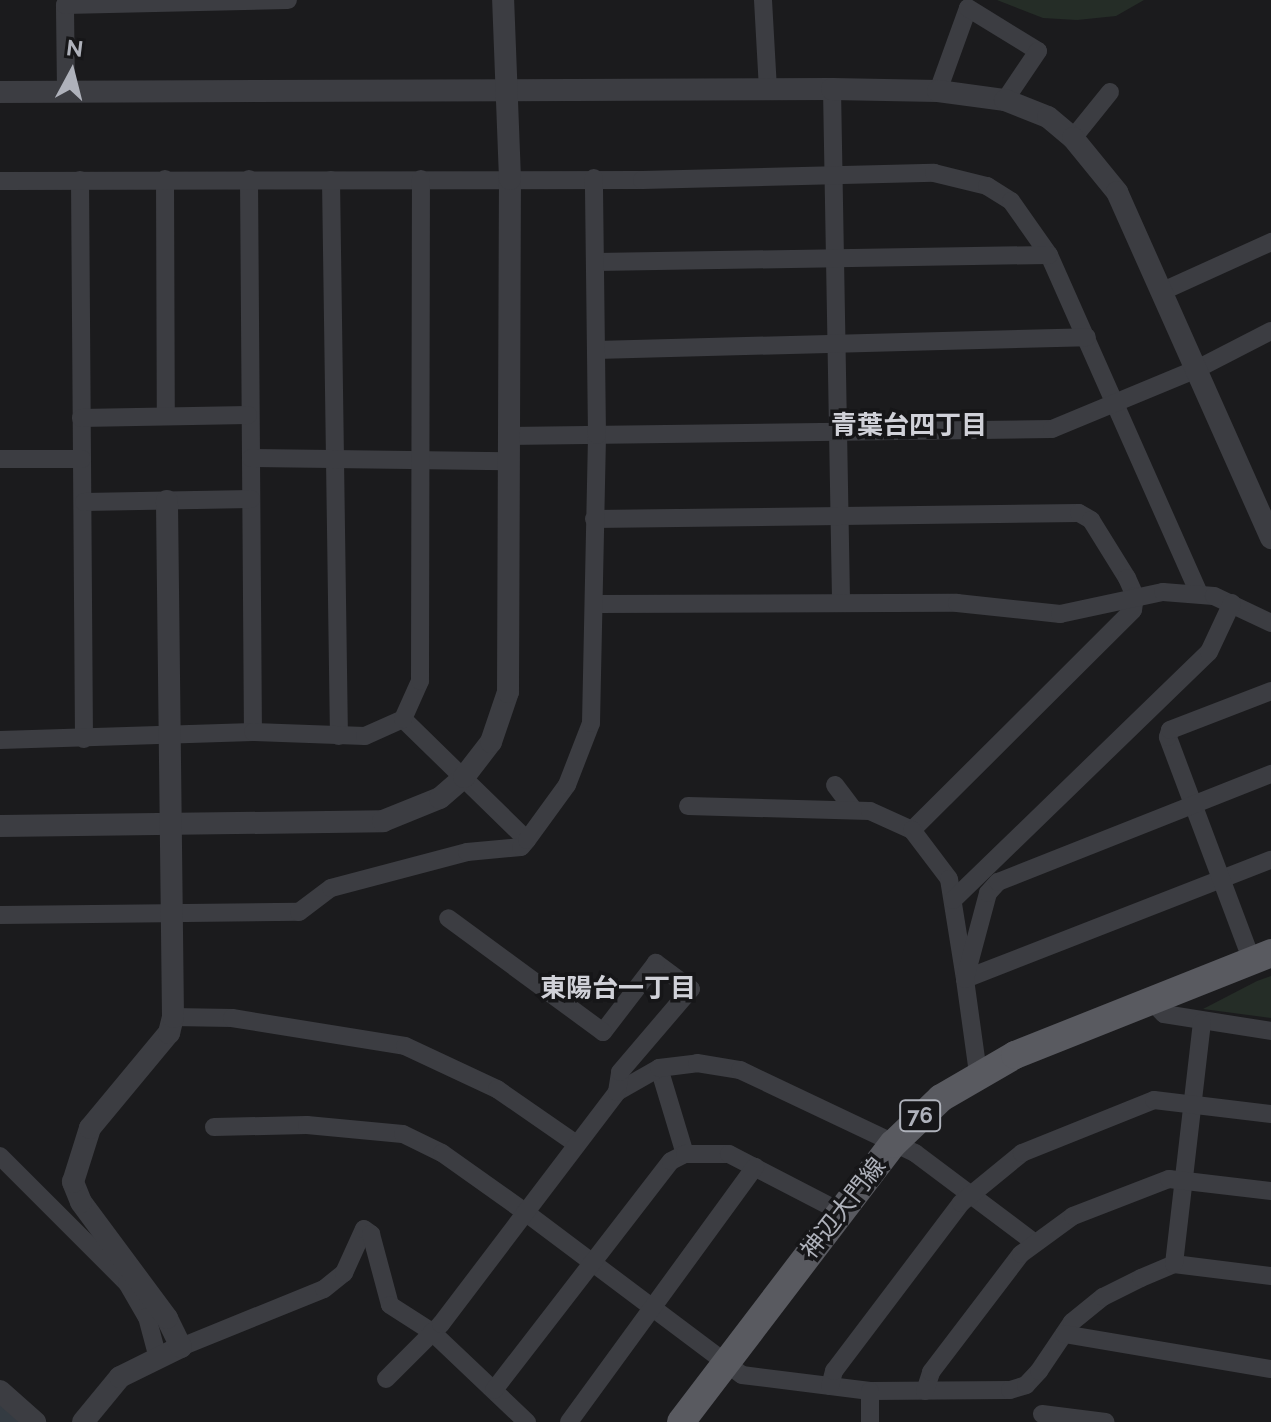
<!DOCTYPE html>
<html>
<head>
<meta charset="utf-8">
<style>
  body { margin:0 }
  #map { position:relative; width:1271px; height:1422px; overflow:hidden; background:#1b1b1d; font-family:Raleway,"Noto Sans JP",sans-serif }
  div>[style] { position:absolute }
  .green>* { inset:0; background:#252d27 }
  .river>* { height:26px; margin:-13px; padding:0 13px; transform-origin:13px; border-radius:13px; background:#343b42 }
  .minor>* { height:18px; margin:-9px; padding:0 9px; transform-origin:9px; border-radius:9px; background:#3c3d42 }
  .tertiary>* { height:22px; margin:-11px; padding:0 11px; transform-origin:11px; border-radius:11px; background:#3c3d42 }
  .primary>* { height:28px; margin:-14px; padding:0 14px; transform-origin:14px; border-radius:14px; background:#595a60 }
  span { translate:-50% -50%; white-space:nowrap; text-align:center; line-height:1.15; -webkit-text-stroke:7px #161618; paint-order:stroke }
  .shield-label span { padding:2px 6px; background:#161618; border:2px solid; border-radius:6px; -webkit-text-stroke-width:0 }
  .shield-label { font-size:22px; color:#afb2bb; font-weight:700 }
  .street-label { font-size:24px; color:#afb2bb }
  .neighbourhood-label { font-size:26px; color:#d0d1d8; font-weight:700 }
  .north { position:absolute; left:32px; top:32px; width:80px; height:80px; -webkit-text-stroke:6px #161618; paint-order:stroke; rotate:7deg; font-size:22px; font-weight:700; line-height:32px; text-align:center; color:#afb2bb }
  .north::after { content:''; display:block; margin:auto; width:28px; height:36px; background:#afb2bb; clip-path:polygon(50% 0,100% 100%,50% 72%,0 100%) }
</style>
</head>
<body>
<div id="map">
  <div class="green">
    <div style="clip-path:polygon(997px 0,1144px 0,1116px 16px,1077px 20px,1043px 18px)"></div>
    <div style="clip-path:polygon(1271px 976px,1271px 1018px,1203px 1009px,1257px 981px)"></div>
  </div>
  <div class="river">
    <div style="left:0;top:1415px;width:11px;rotate:41deg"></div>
  </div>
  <div class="minor">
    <div style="left:763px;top:0;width:90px;rotate:86.8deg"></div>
    <div style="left:832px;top:89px;width:512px;rotate:88.99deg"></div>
    <div style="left:66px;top:90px;width:85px;rotate:-90.7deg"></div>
    <div style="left:65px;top:5px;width:223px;rotate:-1.3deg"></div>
    <div style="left:938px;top:91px;width:88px;rotate:-70.1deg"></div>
    <div style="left:968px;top:8px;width:82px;rotate:31.6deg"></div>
    <div style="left:1038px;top:51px;width:59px;rotate:124deg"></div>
    <div style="left:1073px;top:138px;width:59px;rotate:-51.2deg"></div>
    <div style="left:165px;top:179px;width:236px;rotate:89.8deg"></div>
    <div style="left:249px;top:179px;width:553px;rotate:89.59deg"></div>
    <div style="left:80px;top:180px;width:559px;rotate:89.59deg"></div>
    <div style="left:331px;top:180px;width:556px;rotate:89.18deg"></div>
    <div style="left:0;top:181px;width:642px;rotate:-0.09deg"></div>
    <div style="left:642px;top:180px;width:292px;rotate:-1.4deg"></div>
    <div style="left:934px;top:173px;width:55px;rotate:13.8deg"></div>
    <div style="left:987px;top:186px;width:28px;rotate:32deg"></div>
    <div style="left:1011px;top:201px;width:66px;rotate:54.9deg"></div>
    <div style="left:1049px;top:255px;width:371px;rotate:66.1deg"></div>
    <div style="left:596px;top:262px;width:453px;rotate:-0.9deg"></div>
    <div style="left:1163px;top:291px;width:119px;rotate:-24.4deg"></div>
    <div style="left:596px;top:350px;width:491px;rotate:-1.5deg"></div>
    <div style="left:81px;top:418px;width:167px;rotate:-1deg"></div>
    <div style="left:507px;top:436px;width:545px;rotate:-0.74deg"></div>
    <div style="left:1052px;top:429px;width:157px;rotate:-22.5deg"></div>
    <div style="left:1197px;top:369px;width:83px;rotate:-27.2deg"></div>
    <div style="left:251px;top:458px;width:256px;rotate:0.7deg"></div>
    <div style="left:0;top:459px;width:82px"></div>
    <div style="left:84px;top:502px;width:167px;rotate:-1deg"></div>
    <div style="left:594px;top:519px;width:485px;rotate:-0.7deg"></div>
    <div style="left:1079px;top:513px;width:14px;rotate:30deg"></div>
    <div style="left:1091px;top:520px;width:68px;rotate:58.2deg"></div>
    <div style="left:1127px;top:578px;width:20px;rotate:66deg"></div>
    <div style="left:1135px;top:596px;width:14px;rotate:98deg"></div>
    <div style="left:1133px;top:610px;width:312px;rotate:135.1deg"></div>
    <div style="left:596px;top:604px;width:361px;rotate:-0.2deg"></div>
    <div style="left:957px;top:603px;width:104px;rotate:6.1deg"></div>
    <div style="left:1060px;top:614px;width:105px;rotate:-12.1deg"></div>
    <div style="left:1163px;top:592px;width:51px;rotate:4.5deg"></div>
    <div style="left:1214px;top:596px;width:63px;rotate:25.3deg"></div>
    <div style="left:403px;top:719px;width:173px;rotate:44.3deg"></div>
    <div style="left:0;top:740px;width:253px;rotate:-1.8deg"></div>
    <div style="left:253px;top:732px;width:112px;rotate:2deg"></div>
    <div style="left:365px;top:736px;width:42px;rotate:-24.1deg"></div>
    <div style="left:403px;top:719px;width:42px;rotate:-65.9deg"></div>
    <div style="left:420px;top:681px;width:502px;rotate:-89.89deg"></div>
    <div style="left:835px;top:785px;width:31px;rotate:53deg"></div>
    <div style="left:688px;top:806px;width:182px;rotate:1.6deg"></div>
    <div style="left:870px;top:811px;width:46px;rotate:24.3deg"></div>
    <div style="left:912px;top:830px;width:61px;rotate:52.9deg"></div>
    <div style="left:949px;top:879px;width:101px;rotate:80.9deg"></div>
    <div style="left:965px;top:979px;width:328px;rotate:-21.3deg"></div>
    <div style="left:953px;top:900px;width:356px;rotate:-44.1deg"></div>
    <div style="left:1209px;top:652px;width:54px;rotate:-64.9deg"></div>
    <div style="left:0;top:915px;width:299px;rotate:-0.6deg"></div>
    <div style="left:299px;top:912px;width:40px;rotate:-37deg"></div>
    <div style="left:331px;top:888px;width:141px;rotate:-14.8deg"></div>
    <div style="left:467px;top:852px;width:54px;rotate:-5.3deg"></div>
    <div style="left:521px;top:847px;width:9px;rotate:-49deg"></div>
    <div style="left:527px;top:840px;width:68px;rotate:-54deg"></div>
    <div style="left:567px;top:785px;width:66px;rotate:-68.8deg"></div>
    <div style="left:591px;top:723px;width:288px;rotate:-88.8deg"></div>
    <div style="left:597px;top:435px;width:257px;rotate:-90.7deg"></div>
    <div style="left:1252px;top:961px;width:239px;rotate:-110.6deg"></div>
    <div style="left:1168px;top:737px;width:7px;rotate:-74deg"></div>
    <div style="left:1170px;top:730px;width:108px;rotate:-21.1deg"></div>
    <div style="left:1152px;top:1002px;width:17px;rotate:45deg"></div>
    <div style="left:1164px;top:1014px;width:108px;rotate:9deg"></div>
    <div style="left:173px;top:1017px;width:59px;rotate:1deg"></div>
    <div style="left:232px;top:1018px;width:175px;rotate:9.2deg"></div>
    <div style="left:405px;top:1046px;width:102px;rotate:25.1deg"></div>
    <div style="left:497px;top:1089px;width:95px;rotate:34.7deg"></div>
    <div style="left:659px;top:1068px;width:90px;rotate:73.2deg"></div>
    <div style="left:978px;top:1073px;width:95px;rotate:-97.9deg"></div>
    <div style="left:965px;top:979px;width:89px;rotate:-75deg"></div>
    <div style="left:988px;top:893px;width:15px;rotate:-48deg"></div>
    <div style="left:998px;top:882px;width:294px;rotate:-21.6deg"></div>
    <div style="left:617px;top:1092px;width:48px;rotate:-29.7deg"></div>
    <div style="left:659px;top:1068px;width:38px;rotate:-7deg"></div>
    <div style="left:697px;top:1063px;width:44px;rotate:9.2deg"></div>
    <div style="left:740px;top:1070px;width:194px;rotate:25.4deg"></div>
    <div style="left:915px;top:1153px;width:146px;rotate:36.9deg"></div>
    <div style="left:214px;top:1127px;width:93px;rotate:-1.2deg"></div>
    <div style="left:307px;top:1125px;width:96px;rotate:5.4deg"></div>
    <div style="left:403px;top:1134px;width:43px;rotate:26deg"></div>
    <div style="left:442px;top:1153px;width:102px;rotate:35.4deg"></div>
    <div style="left:525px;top:1212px;width:271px;rotate:36.9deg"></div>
    <div style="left:742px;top:1375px;width:129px;rotate:7.1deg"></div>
    <div style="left:870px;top:1391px;width:140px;rotate:-0.4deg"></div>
    <div style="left:1010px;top:1390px;width:17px;rotate:-17deg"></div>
    <div style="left:1026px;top:1385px;width:19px;rotate:-47deg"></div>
    <div style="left:1039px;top:1371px;width:59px;rotate:-56deg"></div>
    <div style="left:1072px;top:1322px;width:40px;rotate:-39deg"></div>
    <div style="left:1103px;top:1297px;width:42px;rotate:-26.6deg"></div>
    <div style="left:1141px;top:1278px;width:36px;rotate:-23deg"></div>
    <div style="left:1174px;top:1264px;width:98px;rotate:7.1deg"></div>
    <div style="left:0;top:1156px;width:180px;rotate:45deg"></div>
    <div style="left:127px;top:1283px;width:39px;rotate:60deg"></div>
    <div style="left:147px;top:1317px;width:42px;rotate:75deg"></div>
    <div style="left:1174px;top:1264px;width:243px;rotate:-83.4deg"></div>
    <div style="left:1064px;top:1334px;width:210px;rotate:9.6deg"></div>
    <div style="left:181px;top:1347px;width:154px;rotate:-22.1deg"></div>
    <div style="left:324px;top:1289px;width:26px;rotate:-39deg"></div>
    <div style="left:344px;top:1273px;width:48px;rotate:-65.6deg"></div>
    <div style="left:364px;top:1229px;width:9px;rotate:36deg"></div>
    <div style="left:371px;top:1234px;width:73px;rotate:75deg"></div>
    <div style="left:390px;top:1305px;width:50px;rotate:32.7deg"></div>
    <div style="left:432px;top:1332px;width:131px;rotate:43.5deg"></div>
    <div style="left:386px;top:1379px;width:78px;rotate:-45deg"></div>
    <div style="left:441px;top:1324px;width:291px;rotate:-52.8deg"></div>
    <div style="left:617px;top:1092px;width:20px;rotate:-81deg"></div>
    <div style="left:620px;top:1072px;width:109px;rotate:-49.5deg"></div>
    <div style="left:691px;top:989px;width:44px;rotate:-143.4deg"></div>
    <div style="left:656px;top:963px;width:87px;rotate:127.5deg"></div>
    <div style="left:603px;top:1032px;width:192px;rotate:-143.7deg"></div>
    <div style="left:830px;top:1386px;width:16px;rotate:-75deg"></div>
    <div style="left:834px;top:1371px;width:211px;rotate:-52.9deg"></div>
    <div style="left:961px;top:1203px;width:79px;rotate:-39.3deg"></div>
    <div style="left:1022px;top:1153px;width:142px;rotate:-21.9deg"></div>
    <div style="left:1154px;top:1100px;width:118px;rotate:6.8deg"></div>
    <div style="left:494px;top:1390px;width:289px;rotate:-52.3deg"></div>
    <div style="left:671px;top:1161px;width:16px;rotate:-27deg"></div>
    <div style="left:685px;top:1154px;width:44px"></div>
    <div style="left:729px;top:1154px;width:124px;rotate:27.4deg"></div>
    <div style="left:870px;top:1391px;width:31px;rotate:90deg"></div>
    <div style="left:925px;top:1391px;width:20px;rotate:-72deg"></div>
    <div style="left:931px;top:1372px;width:148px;rotate:-52.7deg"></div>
    <div style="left:1021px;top:1254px;width:64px;rotate:-36.2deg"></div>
    <div style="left:1073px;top:1216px;width:103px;rotate:-21.1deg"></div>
    <div style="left:1169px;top:1179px;width:103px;rotate:6.7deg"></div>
    <div style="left:1042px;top:1414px;width:64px;rotate:7.2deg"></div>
    <div style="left:569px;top:1422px;width:316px;rotate:-53.9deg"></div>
  </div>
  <div class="tertiary">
    <div style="left:0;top:92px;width:832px;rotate:-0.21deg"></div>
    <div style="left:832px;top:89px;width:106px;rotate:1.1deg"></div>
    <div style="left:938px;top:91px;width:68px;rotate:7.7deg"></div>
    <div style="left:1005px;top:100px;width:46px;rotate:21.6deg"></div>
    <div style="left:1048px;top:117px;width:33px;rotate:40deg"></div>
    <div style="left:1073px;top:138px;width:70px;rotate:50.8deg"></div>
    <div style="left:1117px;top:192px;width:379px;rotate:66deg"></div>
    <div style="left:0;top:826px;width:383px;rotate:-0.7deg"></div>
    <div style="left:383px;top:821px;width:61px;rotate:-22deg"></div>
    <div style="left:440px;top:798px;width:32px;rotate:-41deg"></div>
    <div style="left:464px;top:777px;width:44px;rotate:-52.4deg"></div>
    <div style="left:491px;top:742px;width:53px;rotate:-71.2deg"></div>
    <div style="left:508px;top:692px;width:513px;rotate:-89.78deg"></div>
    <div style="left:510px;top:179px;width:179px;rotate:-92.2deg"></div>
    <div style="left:0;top:1391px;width:47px;rotate:41.5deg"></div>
    <div style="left:83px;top:1422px;width:58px;rotate:-50.6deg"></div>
    <div style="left:120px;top:1377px;width:68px;rotate:-26.2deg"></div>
    <div style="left:181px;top:1347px;width:32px;rotate:-116deg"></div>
    <div style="left:167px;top:1318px;width:144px;rotate:-126.6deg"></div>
    <div style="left:81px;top:1202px;width:22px;rotate:-112deg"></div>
    <div style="left:73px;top:1182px;width:57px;rotate:-72.5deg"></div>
    <div style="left:90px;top:1128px;width:124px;rotate:-50.3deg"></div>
    <div style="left:169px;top:1033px;width:16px;rotate:-76deg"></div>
    <div style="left:173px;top:1017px;width:516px;rotate:-90.67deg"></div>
  </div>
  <div class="primary">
    <div style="left:681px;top:1422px;width:350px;rotate:-52.7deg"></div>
    <div style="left:893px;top:1144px;width:66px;rotate:-43.8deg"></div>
    <div style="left:941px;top:1098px;width:86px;rotate:-30.2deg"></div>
    <div style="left:1015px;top:1055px;width:276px;rotate:-21.7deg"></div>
  </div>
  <div class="shield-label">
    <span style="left:920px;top:1116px">76</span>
  </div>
  <div class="street-label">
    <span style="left:843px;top:1208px;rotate:-52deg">神辺大門線</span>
  </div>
  <div class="neighbourhood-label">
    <span style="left:909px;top:426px">青葉台四丁目</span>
    <span style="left:618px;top:989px">東陽台一丁目</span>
  </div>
  <div class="north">N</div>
</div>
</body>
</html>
